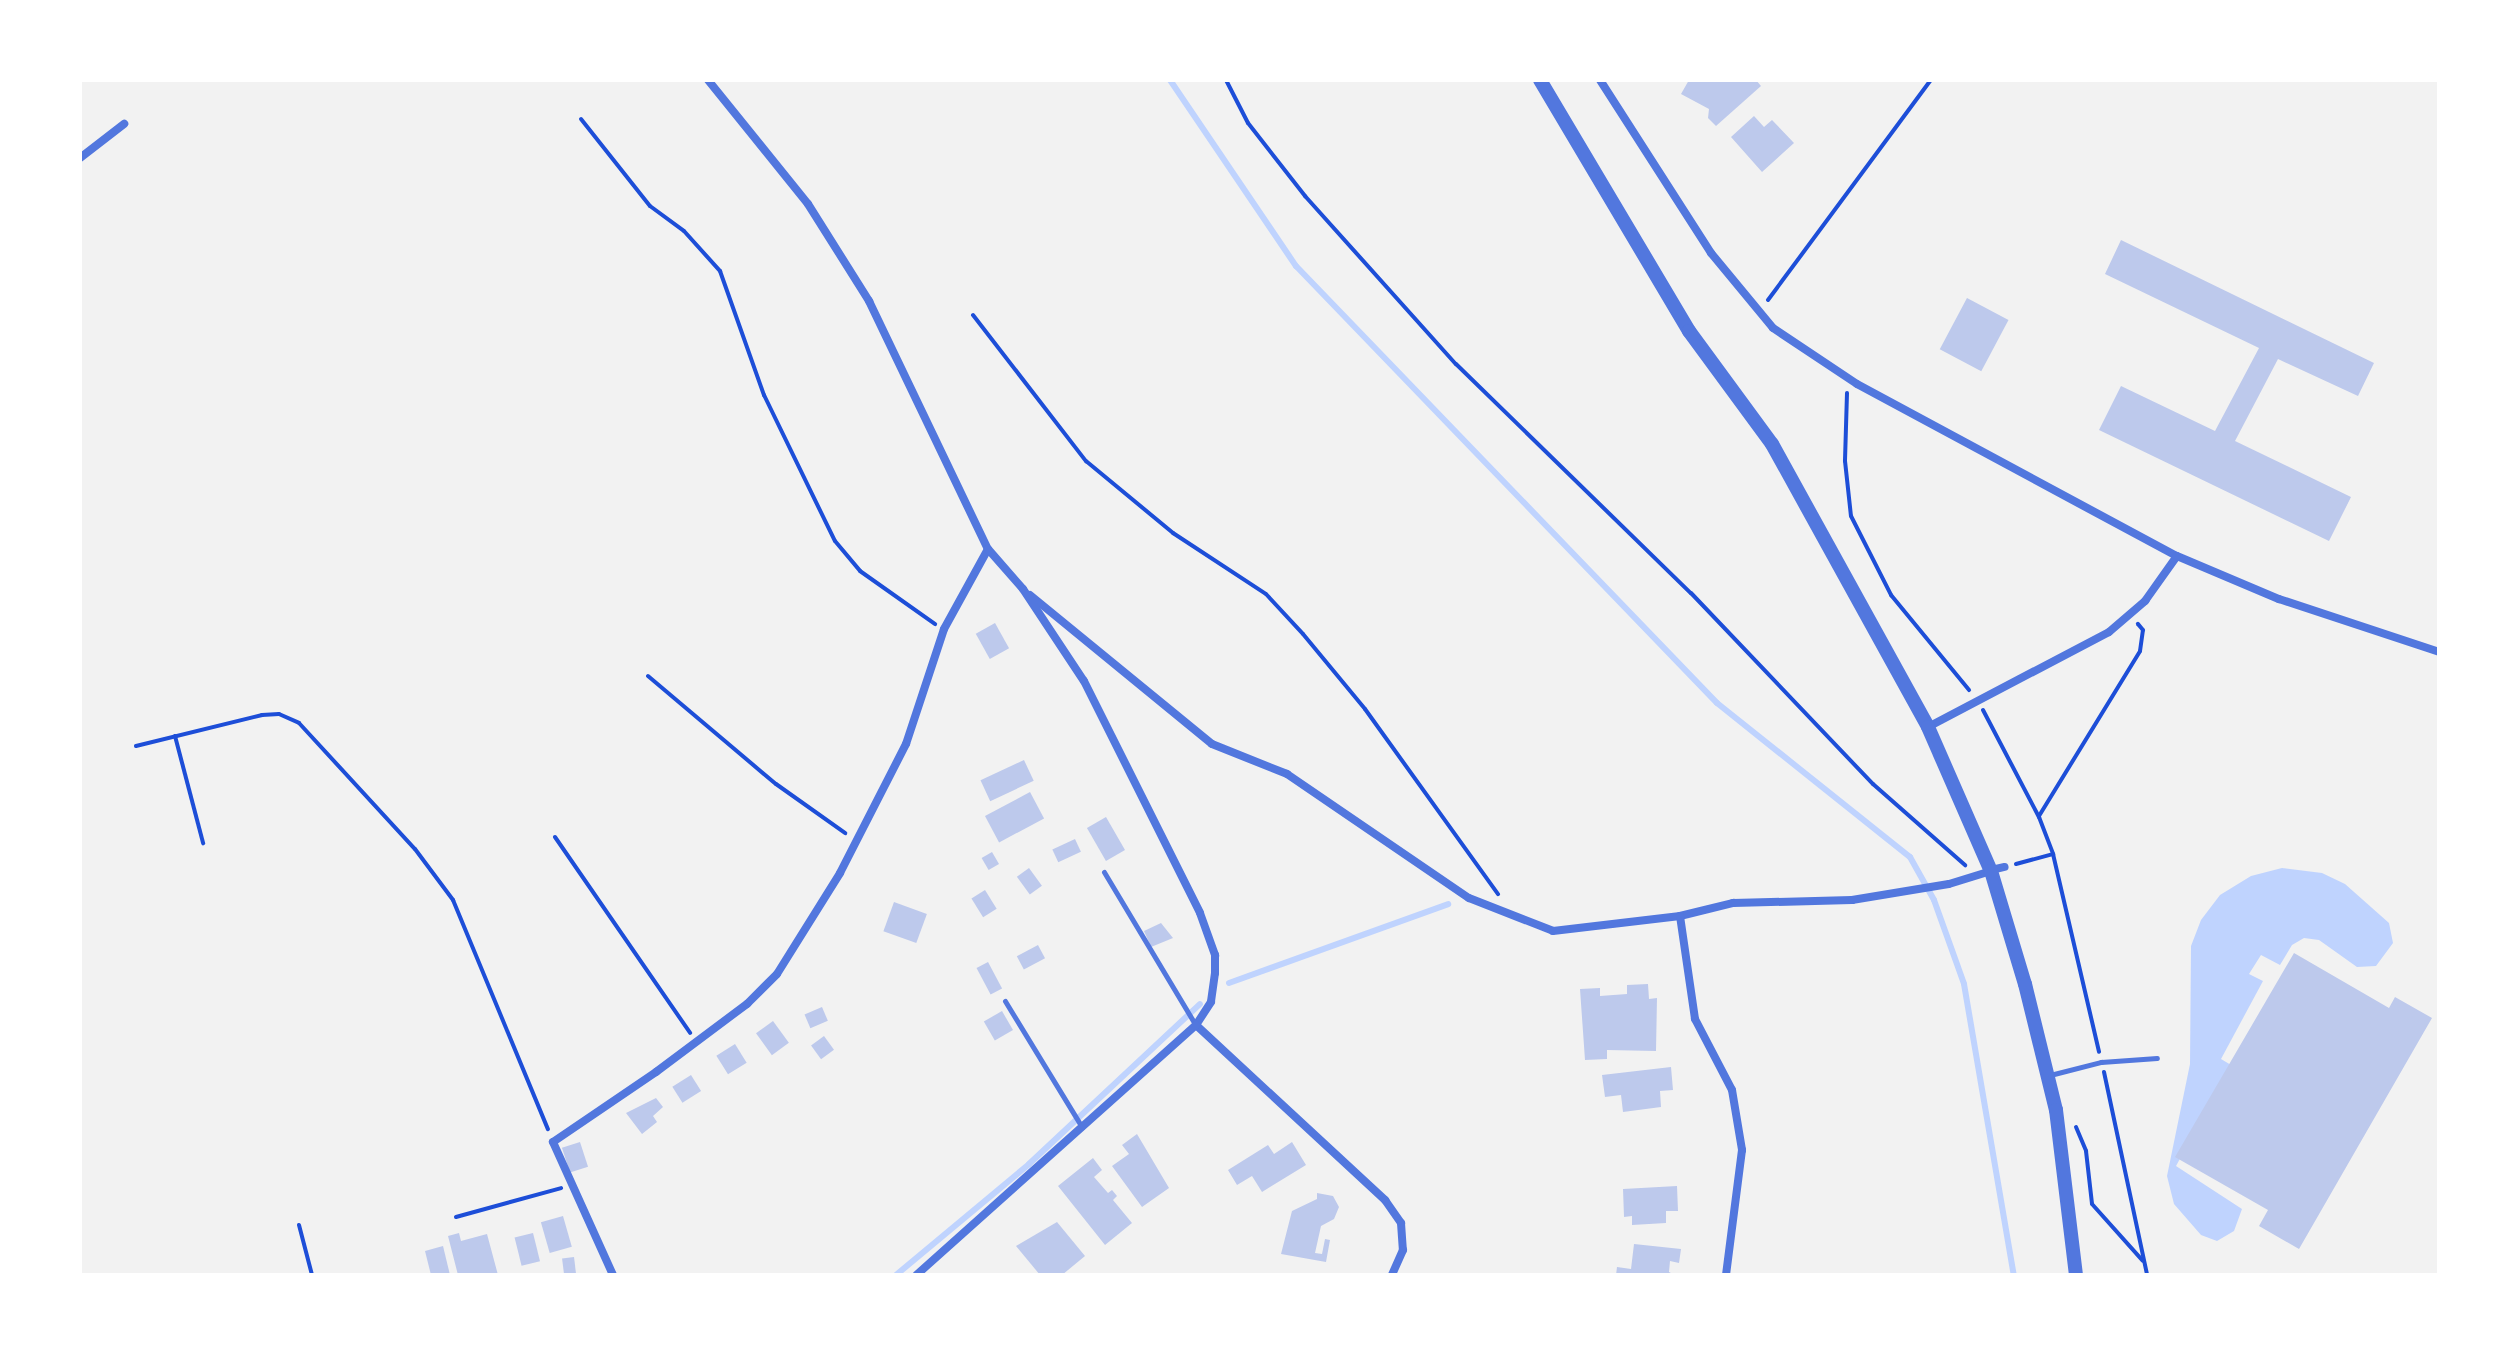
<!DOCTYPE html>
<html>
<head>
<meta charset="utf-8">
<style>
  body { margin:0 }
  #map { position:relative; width:2519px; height:1355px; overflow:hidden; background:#f2f2f2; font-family:"Asap Condensed",sans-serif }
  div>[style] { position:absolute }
  .water>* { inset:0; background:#bfd3fe }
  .stream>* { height:6px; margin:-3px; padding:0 3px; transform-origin:3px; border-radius:3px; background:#bfd3fe }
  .building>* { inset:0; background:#bdc9ec; transform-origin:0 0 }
  .path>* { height:4px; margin:-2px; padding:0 2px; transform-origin:2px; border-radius:2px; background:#1d4ed8 }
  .service>* { height:5px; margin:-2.5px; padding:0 2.5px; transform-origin:2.5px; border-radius:2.5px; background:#5277de }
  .minor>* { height:8px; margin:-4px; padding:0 4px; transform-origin:4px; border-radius:4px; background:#5277de }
  .tertiary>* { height:14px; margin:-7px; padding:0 7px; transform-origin:7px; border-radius:7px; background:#5277de }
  span { translate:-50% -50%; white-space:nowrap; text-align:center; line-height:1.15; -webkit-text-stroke:8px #fff; paint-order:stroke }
  .frame { position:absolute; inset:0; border:82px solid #fff; pointer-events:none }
</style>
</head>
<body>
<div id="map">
  <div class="water">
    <div style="clip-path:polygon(2282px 868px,2322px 873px,2345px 884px,2389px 923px,2393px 943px,2376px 966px,2357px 967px,2319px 940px,2304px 938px,2292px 945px,2280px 965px,2261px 955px,2249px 974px,2263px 981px,2221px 1059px,2231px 1065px,2176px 1166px,2242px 1209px,2234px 1231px,2217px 1241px,2201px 1235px,2174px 1204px,2167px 1176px,2190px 1064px,2191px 946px,2201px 920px,2220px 895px,2251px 876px)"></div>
  </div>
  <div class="stream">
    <div style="left:1170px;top:80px;width:225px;rotate:55.9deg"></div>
    <div style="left:1296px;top:266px;width:607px;rotate:46.07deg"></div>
    <div style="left:1717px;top:703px;width:247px;rotate:38.6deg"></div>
    <div style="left:1910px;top:857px;width:49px;rotate:60.8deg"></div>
    <div style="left:1934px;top:900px;width:89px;rotate:70.3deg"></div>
    <div style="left:1964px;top:984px;width:295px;rotate:80.3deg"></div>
    <div style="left:1229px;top:983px;width:233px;rotate:-19.8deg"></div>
    <div style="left:896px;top:1275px;width:173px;rotate:-39.8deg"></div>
    <div style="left:1029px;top:1164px;width:234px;rotate:-43.1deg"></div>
  </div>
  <div class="building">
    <div style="clip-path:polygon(1689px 80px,1756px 80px,1761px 86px,1716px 126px,1708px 118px,1709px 109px,1681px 94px)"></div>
    <div style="clip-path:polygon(1754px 116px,1764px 127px,1772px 120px,1794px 143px,1762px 172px,1731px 137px)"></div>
    <div style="clip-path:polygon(2121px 240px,2374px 363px,2358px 396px,2278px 359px,2235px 441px,2351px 497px,2329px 541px,2099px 430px,2121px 386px,2215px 431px,2259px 348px,2105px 274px)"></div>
    <div style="left:1967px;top:298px;width:47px;height:58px;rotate:28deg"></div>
    <div style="left:995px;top:623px;width:29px;height:22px;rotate:61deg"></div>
    <div style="left:1024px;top:760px;width:23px;height:48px;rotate:65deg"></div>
    <div style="left:1030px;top:792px;width:30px;height:51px;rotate:62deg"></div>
    <div style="left:1106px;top:817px;width:38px;height:22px;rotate:60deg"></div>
    <div style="left:1075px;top:839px;width:14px;height:25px;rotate:65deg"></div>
    <div style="left:992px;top:852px;width:14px;height:12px;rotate:60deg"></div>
    <div style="left:1029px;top:868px;width:22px;height:15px;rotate:54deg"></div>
    <div style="left:985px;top:890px;width:22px;height:16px;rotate:58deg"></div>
    <div style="left:894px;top:902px;width:35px;height:31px;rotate:20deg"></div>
    <div style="clip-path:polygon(1161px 923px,1173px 938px,1151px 947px,1144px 931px)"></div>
    <div style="left:1038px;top:945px;width:15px;height:24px;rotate:62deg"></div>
    <div style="clip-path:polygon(2294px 953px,2389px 1008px,2395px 997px,2432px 1018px,2299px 1249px,2259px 1226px,2268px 1210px,2175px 1157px)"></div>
    <div style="left:988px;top:962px;width:30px;height:13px;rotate:62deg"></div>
    <div style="clip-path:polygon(1648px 984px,1649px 999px,1657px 998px,1656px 1051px,1607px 1050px,1607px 1059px,1585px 1060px,1580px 989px,1600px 988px,1600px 996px,1627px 994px,1627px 985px)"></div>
    <div style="left:822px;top:1007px;width:15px;height:19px;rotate:67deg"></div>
    <div style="left:1002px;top:1011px;width:22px;height:21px;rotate:60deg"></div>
    <div style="left:773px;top:1021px;width:27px;height:21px;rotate:54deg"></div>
    <div style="left:824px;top:1036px;width:17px;height:16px;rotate:54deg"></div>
    <div style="left:735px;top:1044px;width:22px;height:22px;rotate:58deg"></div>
    <div style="clip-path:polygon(1671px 1067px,1673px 1090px,1660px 1091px,1661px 1107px,1623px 1112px,1621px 1095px,1605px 1097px,1602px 1075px)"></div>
    <div style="left:691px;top:1075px;width:19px;height:22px;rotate:58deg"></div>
    <div style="clip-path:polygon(656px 1098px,663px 1107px,653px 1116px,657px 1122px,642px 1134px,626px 1113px)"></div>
    <div style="clip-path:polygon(1137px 1134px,1169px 1188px,1142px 1207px,1112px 1166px,1129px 1154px,1122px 1145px)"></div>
    <div style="left:580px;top:1142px;width:26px;height:19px;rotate:72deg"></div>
    <div style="clip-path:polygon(1292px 1142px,1306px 1165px,1262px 1192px,1252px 1176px,1237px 1185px,1228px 1170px,1268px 1145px,1274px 1154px)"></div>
    <div style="clip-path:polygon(1093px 1158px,1102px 1170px,1094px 1177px,1108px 1193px,1112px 1190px,1117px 1196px,1113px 1200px,1132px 1223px,1105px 1245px,1058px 1186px)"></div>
    <div style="clip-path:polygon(1677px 1186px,1678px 1211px,1666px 1211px,1666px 1223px,1632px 1225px,1632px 1216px,1624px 1217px,1623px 1189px)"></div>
    <div style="clip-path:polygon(1317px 1193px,1333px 1196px,1339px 1207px,1334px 1219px,1321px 1226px,1315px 1253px,1322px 1254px,1325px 1239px,1330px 1240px,1326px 1262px,1281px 1254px,1292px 1211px,1317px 1199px)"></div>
    <div style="left:563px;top:1216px;width:32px;height:23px;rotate:74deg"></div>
    <div style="clip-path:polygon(1057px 1222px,1085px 1256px,1062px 1275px,1040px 1275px,1016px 1246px)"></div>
    <div style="clip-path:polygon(459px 1233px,461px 1241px,487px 1234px,498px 1275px,458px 1275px,448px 1236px)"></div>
    <div style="left:533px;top:1233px;width:29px;height:19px;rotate:76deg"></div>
    <div style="clip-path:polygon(1634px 1244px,1681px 1249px,1679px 1263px,1670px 1261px,1669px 1272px,1675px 1275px,1616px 1275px,1617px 1267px,1631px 1269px)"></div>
    <div style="clip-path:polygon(443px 1246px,450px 1275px,431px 1275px,425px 1251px)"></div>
    <div style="left:574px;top:1257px;width:16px;height:12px;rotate:83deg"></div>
  </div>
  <div class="path">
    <div style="left:1226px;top:80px;width:48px;rotate:62.9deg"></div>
    <div style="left:1248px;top:123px;width:93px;rotate:52deg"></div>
    <div style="left:1305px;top:196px;width:226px;rotate:48.1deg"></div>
    <div style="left:1456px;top:364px;width:328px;rotate:44.3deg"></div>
    <div style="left:1691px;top:593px;width:264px;rotate:46.4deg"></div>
    <div style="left:1873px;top:784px;width:123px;rotate:41.4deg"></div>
    <div style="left:581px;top:119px;width:111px;rotate:51.6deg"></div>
    <div style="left:650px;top:206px;width:42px;rotate:36.3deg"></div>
    <div style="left:684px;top:231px;width:54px;rotate:48deg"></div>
    <div style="left:720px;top:271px;width:132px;rotate:70.5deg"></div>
    <div style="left:764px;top:395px;width:162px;rotate:64.1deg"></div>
    <div style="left:835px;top:541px;width:39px;rotate:50deg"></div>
    <div style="left:860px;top:571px;width:92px;rotate:35.2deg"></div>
    <div style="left:1768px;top:300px;width:274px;rotate:-53.5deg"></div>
    <div style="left:973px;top:315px;width:185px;rotate:52.3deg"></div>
    <div style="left:1086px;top:461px;width:113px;rotate:39.6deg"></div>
    <div style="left:1173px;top:533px;width:111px;rotate:33.3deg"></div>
    <div style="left:1266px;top:594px;width:54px;rotate:47.2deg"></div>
    <div style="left:1303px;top:634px;width:97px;rotate:50.4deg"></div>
    <div style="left:1365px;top:709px;width:228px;rotate:54.3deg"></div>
    <div style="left:1847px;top:393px;width:68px;rotate:91.7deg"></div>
    <div style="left:1845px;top:461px;width:55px;rotate:83.8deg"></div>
    <div style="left:1851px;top:516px;width:89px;rotate:63.1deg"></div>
    <div style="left:1891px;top:595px;width:123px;rotate:50.6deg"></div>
    <div style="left:648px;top:676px;width:167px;rotate:40.2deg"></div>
    <div style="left:776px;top:784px;width:85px;rotate:35.4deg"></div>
    <div style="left:1983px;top:710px;width:121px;rotate:62.4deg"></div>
    <div style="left:2039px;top:817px;width:40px;rotate:69deg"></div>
    <div style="left:2053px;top:854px;width:203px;rotate:76.9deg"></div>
    <div style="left:175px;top:736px;width:111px;rotate:75.3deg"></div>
    <div style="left:136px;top:746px;width:130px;rotate:-13.8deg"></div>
    <div style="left:262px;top:715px;width:17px;rotate:-3deg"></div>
    <div style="left:279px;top:714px;width:22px;rotate:24deg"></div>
    <div style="left:299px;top:723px;width:171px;rotate:47.4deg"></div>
    <div style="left:415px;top:849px;width:64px;rotate:53.3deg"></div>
    <div style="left:453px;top:900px;width:248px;rotate:67.5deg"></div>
    <div style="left:2039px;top:816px;width:193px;rotate:-58.5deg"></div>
    <div style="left:2140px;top:651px;width:21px;rotate:-82deg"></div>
    <div style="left:2143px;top:630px;width:8px;rotate:-130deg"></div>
    <div style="left:555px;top:837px;width:238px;rotate:55.4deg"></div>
    <div style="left:2016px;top:864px;width:38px;rotate:-15deg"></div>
    <div style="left:2104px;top:1072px;width:208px;rotate:78deg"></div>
    <div style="left:2076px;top:1127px;width:26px;rotate:67deg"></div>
    <div style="left:2086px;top:1151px;width:53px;rotate:83.5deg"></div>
    <div style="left:2092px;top:1204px;width:76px;rotate:48.2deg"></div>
    <div style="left:456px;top:1217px;width:109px;rotate:-15.4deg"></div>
    <div style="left:299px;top:1225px;width:52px;rotate:75.4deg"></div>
  </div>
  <div class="service">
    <div style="left:1104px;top:872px;width:177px;rotate:59.1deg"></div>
    <div style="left:1005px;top:1001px;width:148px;rotate:58.6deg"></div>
    <div style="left:2050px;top:1075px;width:53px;rotate:-14.3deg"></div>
    <div style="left:2101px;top:1062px;width:56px;rotate:-4.1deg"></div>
  </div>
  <div class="minor">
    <div style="left:708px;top:80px;width:159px;rotate:51.1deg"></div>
    <div style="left:808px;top:204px;width:115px;rotate:57.8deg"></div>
    <div style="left:869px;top:301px;width:275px;rotate:64.4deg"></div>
    <div style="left:1600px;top:80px;width:206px;rotate:57.3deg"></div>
    <div style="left:1711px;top:253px;width:97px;rotate:50.4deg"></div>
    <div style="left:1773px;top:328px;width:101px;rotate:33.7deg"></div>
    <div style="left:1857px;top:384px;width:363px;rotate:28.3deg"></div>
    <div style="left:2177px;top:556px;width:111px;rotate:22.9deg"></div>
    <div style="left:2279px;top:599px;width:169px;rotate:18.3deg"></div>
    <div style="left:80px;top:158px;width:56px;rotate:-37.7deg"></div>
    <div style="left:1030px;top:595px;width:235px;rotate:39.3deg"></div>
    <div style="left:1212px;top:744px;width:81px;rotate:21.8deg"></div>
    <div style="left:1287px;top:774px;width:220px;rotate:34.3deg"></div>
    <div style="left:1469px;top:898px;width:90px;rotate:21.4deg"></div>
    <div style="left:1553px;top:931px;width:128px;rotate:-6.7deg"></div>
    <div style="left:1680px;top:916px;width:55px;rotate:-13.8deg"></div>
    <div style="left:1733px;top:903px;width:119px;rotate:-1.4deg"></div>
    <div style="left:1852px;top:900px;width:98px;rotate:-9.4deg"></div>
    <div style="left:1949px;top:884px;width:44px;rotate:-17.2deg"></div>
    <div style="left:1928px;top:727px;width:204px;rotate:-27.7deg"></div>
    <div style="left:2109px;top:632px;width:48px;rotate:-40.7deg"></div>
    <div style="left:2145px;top:601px;width:55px;rotate:-54.6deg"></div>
    <div style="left:1987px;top:871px;width:18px;rotate:-13deg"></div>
    <div style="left:1680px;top:916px;width:104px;rotate:81.7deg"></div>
    <div style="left:1695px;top:1019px;width:80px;rotate:62.5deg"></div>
    <div style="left:1732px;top:1090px;width:61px;rotate:80.5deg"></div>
    <div style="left:1742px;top:1150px;width:126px;rotate:97.3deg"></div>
    <div style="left:1196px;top:1025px;width:258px;rotate:42.8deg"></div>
    <div style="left:1385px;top:1200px;width:28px;rotate:55deg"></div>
    <div style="left:1401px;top:1223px;width:27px;rotate:86deg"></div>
    <div style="left:1403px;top:1250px;width:27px;rotate:114deg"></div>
    <div style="left:613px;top:1275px;width:146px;rotate:-114.3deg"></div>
    <div style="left:553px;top:1142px;width:125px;rotate:-34.2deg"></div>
    <div style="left:656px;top:1072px;width:114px;rotate:-36.8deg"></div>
    <div style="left:747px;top:1004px;width:42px;rotate:-45deg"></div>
    <div style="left:777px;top:974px;width:119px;rotate:-58deg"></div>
    <div style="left:840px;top:873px;width:145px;rotate:-62.9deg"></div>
    <div style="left:906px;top:744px;width:121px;rotate:-71.7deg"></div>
    <div style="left:944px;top:629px;width:91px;rotate:-61.2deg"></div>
    <div style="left:988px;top:549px;width:53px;rotate:48.8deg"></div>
    <div style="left:1023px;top:589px;width:110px;rotate:56.5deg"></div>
    <div style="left:1084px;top:681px;width:259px;rotate:63.4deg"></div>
    <div style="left:1200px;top:913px;width:45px;rotate:70.3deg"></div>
    <div style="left:1215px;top:955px;width:18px;rotate:90deg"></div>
    <div style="left:1215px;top:973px;width:29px;rotate:98deg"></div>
    <div style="left:1211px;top:1002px;width:27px;rotate:123deg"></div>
    <div style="left:1196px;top:1025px;width:375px;rotate:138.2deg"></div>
  </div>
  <div class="tertiary">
    <div style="left:1540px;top:80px;width:292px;rotate:59.3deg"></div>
    <div style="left:1689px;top:331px;width:140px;rotate:53.7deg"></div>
    <div style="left:1772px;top:444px;width:323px;rotate:61.1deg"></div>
    <div style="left:1928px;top:727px;width:157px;rotate:66.4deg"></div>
    <div style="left:1991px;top:871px;width:118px;rotate:73.3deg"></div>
    <div style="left:2025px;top:984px;width:130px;rotate:76.2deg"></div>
    <div style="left:2056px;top:1110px;width:166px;rotate:83.1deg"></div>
  </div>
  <div class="frame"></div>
</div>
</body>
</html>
